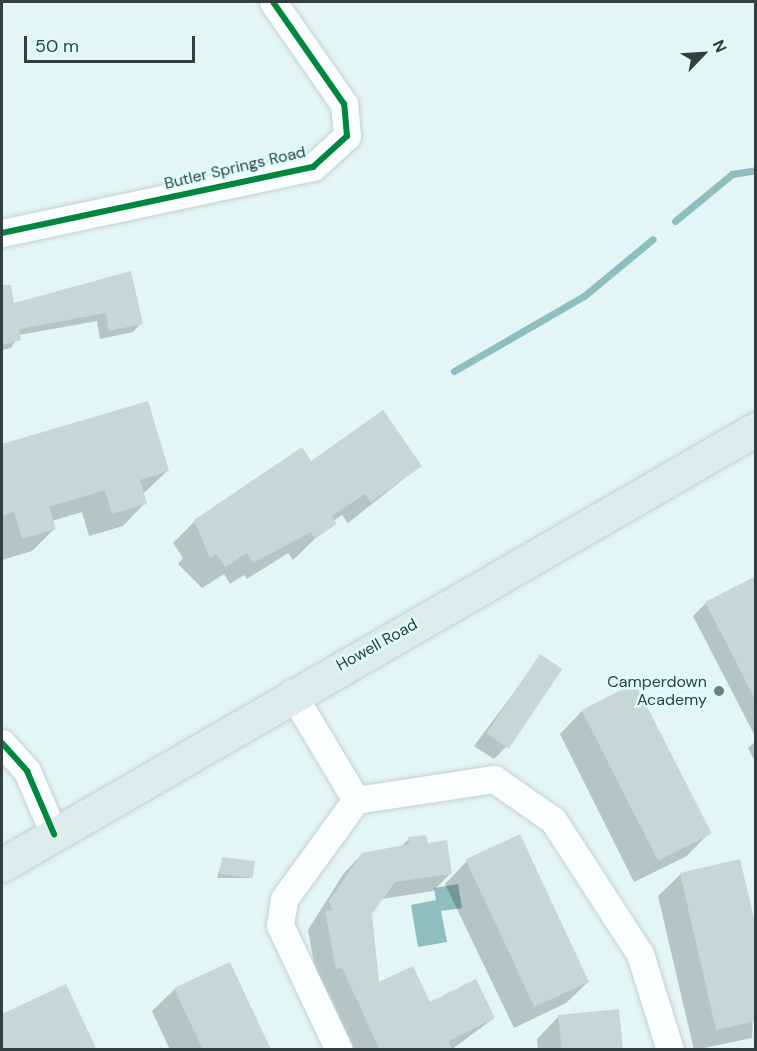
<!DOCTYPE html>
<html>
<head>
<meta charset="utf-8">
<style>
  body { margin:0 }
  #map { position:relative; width:757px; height:1051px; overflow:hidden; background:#e3f5f5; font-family:"DM Sans",sans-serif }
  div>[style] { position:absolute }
  .water>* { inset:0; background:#8ebebd }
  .shadow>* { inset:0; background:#0003 }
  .stream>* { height:7px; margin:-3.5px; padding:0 3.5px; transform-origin:3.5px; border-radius:3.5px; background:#8ebebd }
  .building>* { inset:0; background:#c8d6d6; transform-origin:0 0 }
  .roads { filter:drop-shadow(0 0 2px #c3d1d1) drop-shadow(0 0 2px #c3d1d1) }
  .minor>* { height:27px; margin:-13.5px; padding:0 13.5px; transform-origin:13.5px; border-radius:13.5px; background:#fbfefe }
  .major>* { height:33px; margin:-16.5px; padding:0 16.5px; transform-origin:16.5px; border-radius:16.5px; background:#dfecec }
  .cycleway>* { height:6px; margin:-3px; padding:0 3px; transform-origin:3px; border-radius:3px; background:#00873e }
  .dots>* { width:16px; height:16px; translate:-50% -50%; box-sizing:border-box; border:3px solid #dbfdfc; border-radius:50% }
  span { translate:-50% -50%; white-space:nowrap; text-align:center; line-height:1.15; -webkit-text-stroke:5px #dbfdfc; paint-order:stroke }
  .street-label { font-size:16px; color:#313f3e }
  .poi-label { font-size:16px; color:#313f3e }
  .right { translate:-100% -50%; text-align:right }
  .frame { position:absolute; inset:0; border:3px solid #313f3e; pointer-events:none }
  .north { position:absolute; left:673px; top:24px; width:60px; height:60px; -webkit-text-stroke:4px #dbfdfc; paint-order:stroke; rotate:65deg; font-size:16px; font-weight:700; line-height:24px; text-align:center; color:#313f3e }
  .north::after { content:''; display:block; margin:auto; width:21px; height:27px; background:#313f3e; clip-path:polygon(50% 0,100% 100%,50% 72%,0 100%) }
  .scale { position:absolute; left:24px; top:36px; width:171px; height:27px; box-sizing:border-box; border:3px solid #313f3e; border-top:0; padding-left:8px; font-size:18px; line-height:21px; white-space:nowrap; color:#313f3e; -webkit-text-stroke:4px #dbfdfc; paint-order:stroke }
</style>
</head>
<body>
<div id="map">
  <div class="water">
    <div style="clip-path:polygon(458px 884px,462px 908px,441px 911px,447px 942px,418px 947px,411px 905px,436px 900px,434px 888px)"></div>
  </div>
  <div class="shadow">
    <div style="clip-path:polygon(130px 273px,141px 323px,133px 332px,100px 339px,97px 321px,19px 335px,11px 348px,2px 350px,2px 290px,10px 287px,13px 305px)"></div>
    <div style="clip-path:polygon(147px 403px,167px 471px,143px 494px,145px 503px,123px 526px,89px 536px,82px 512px,52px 521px,54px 529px,32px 551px,2px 560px,2px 446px)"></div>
    <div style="clip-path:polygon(310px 463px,420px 466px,348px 523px,342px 515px,333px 521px,293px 560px,288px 553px,247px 579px,244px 575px,230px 584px,224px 574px,202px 588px,178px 564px,183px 558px,173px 543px,195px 521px)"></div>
    <div style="clip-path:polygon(756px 578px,756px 738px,693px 616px,706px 603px)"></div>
    <div style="clip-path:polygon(541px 656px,506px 747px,494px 759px,474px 746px)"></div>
    <div style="clip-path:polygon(582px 711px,709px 833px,687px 856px,634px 882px,560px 734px)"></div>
    <div style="clip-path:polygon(756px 741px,756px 764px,748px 748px)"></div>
    <div style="clip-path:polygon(409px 839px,426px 844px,451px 873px,433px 891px,381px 899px,370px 914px,377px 984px,430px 1004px,494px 1018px,451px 1050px,354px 1050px,324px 985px,318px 986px,308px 930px,344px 873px,362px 854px,400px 847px)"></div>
    <div style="clip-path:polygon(223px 858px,251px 878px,217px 878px)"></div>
    <div style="clip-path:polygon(467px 861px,589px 981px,566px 1003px,514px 1028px,445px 884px)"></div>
    <div style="clip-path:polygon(681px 874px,756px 933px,752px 1038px,694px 1050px,658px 896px)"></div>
    <div style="clip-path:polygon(230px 964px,271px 1050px,170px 1050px,152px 1011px,175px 989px)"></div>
    <div style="clip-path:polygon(559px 1016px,622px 1050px,538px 1050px,537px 1039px)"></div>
  </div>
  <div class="stream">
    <div style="left:675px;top:221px;width:74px;rotate:-39.5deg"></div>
    <div style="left:732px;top:174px;width:24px;rotate:-9deg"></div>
    <div style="left:454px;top:371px;width:150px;rotate:-30deg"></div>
    <div style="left:584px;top:296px;width:89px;rotate:-39.6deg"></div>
  </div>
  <div class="building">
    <div style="clip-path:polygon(131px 271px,143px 324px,108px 331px,106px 313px,19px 329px,21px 340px,2px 345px,2px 285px,11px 285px,14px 303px)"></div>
    <div style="clip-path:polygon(148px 401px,169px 471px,140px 480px,147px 504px,112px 514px,105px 490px,49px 507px,56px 529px,22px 539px,14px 512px,2px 516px,2px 444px)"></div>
    <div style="clip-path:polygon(383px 410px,422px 466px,371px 502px,365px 494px,332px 516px,337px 524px,315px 539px,311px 532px,253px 563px,247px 553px,225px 567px,216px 554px,210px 558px,194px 520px,302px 447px,311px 461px)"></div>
    <div style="clip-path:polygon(756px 576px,756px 701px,705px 602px)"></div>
    <div style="left:540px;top:654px;width:27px;height:96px;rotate:34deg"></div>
    <div style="left:635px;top:683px;width:169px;height:60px;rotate:63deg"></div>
    <div style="left:520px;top:834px;width:163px;height:60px;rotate:65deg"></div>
    <div style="clip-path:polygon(426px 835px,428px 843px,447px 840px,452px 874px,395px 882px,372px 914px,379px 982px,413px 966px,430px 1002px,476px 979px,495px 1018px,449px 1041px,452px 1050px,380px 1050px,342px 968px,336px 969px,325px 911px,332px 910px,329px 901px,362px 853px,409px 844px,408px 837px)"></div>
    <div style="left:222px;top:857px;width:33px;height:17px;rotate:7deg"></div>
    <div style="clip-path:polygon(740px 859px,756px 927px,756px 1021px,716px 1030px,680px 873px)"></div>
    <div style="clip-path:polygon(230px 962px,271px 1050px,203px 1050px,174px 988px)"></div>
    <div style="clip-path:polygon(66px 984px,97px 1050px,2px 1050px,2px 1014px)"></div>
    <div style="clip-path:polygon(619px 1009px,623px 1050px,562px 1050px,558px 1015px)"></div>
  </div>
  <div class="roads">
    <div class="minor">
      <div style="left:2px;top:233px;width:318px;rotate:-12deg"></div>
      <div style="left:313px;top:167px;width:46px;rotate:-42.4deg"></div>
      <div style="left:347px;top:136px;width:32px;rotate:-95deg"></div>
      <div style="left:344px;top:104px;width:124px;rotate:-124.8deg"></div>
      <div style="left:292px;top:693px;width:125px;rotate:59.1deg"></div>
      <div style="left:2px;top:743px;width:38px;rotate:48deg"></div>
      <div style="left:27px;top:771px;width:69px;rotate:66.8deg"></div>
      <div style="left:339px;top:1050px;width:138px;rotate:-115.3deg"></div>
      <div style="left:280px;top:925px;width:26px;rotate:-81deg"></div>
      <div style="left:284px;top:899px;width:122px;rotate:-54deg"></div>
      <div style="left:356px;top:800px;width:140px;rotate:-8.7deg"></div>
      <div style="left:494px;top:779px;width:72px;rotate:34.8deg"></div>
      <div style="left:553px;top:820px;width:160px;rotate:57deg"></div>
      <div style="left:640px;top:954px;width:101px;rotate:72.6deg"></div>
    </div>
    <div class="major">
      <div style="left:2px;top:865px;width:871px;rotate:-30.04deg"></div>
    </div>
  </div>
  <div class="cycleway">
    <div style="left:2px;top:233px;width:318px;rotate:-12deg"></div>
    <div style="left:313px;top:167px;width:46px;rotate:-42.4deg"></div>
    <div style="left:347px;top:136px;width:32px;rotate:-95deg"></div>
    <div style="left:344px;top:104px;width:124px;rotate:-124.8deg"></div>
    <div style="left:2px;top:743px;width:38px;rotate:48deg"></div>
    <div style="left:27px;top:771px;width:69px;rotate:66.8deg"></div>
  </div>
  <div class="dots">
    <div style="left:719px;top:691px;background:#6f7f7e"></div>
  </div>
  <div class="street-label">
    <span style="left:235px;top:168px;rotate:-13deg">Butler Springs Road</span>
    <span style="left:377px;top:645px;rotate:-29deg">Howell Road</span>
  </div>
  <div class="poi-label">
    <span class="right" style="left:707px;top:691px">Camperdown<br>Academy</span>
  </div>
  <div class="frame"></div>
  <div class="north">N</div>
  <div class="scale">50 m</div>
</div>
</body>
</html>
